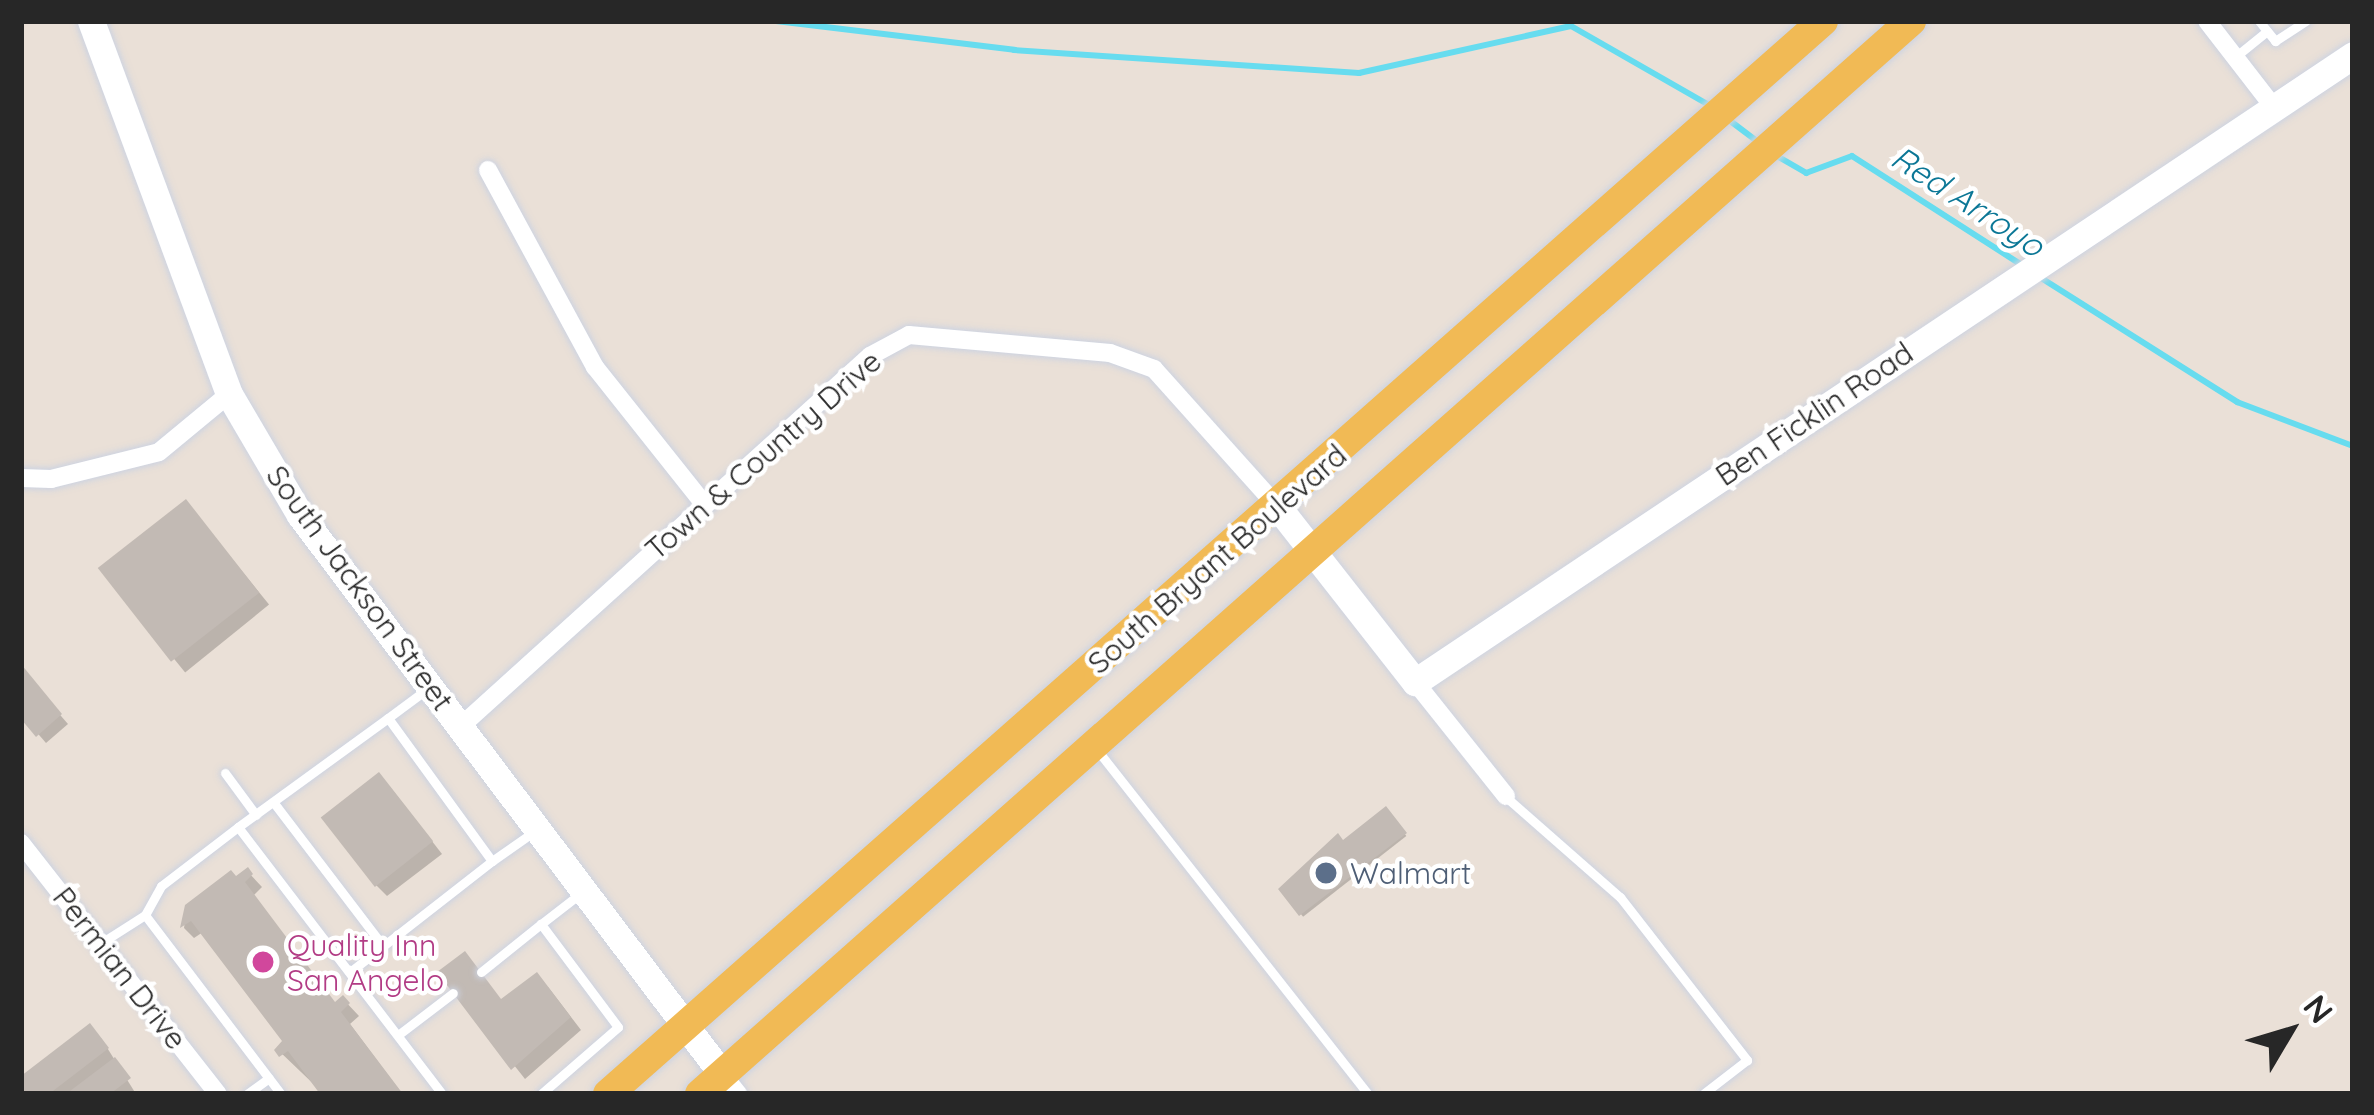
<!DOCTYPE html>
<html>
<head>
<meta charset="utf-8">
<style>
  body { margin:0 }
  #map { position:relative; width:2374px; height:1115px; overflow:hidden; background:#eae0d7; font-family:Quicksand,sans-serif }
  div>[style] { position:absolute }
  .shadow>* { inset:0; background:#0003; transform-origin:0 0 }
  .stream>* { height:6px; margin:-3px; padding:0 3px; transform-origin:3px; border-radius:3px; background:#67dcef }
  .building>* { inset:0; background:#c2bab4; transform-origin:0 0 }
  .roads { filter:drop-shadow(0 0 3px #cdd3e1) drop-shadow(0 0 3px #cdd3e1) }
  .lane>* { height:9px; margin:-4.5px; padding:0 4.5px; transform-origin:4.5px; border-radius:4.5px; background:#fff }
  .street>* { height:18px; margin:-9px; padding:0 9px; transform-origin:9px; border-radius:9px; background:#fff }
  .secondary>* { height:27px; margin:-13.5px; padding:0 13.5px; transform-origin:13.5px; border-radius:13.5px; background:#fff }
  .primary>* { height:30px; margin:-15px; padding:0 15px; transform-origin:15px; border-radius:15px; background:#f1ba55 }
  .dots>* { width:33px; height:33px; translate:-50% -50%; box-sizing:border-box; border:6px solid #fff; border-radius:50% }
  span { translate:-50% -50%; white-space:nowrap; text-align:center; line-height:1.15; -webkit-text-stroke:9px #fff; paint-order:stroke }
  .street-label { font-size:30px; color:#272727 }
  .service-label { font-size:30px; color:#4e5e75 }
  .left { translate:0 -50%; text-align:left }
  .hotel-label { font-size:30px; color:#b23c85 }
  .water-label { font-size:33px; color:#0b7796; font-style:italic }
  .frame { position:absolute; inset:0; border:24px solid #272727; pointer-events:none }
  .north { position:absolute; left:2230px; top:971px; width:120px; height:120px; -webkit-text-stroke:9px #fff; paint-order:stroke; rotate:52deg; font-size:33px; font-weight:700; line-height:48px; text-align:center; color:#272727 }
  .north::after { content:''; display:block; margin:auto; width:42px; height:54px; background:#272727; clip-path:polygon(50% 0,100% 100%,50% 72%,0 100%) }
</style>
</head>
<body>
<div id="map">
  <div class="shadow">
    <div style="left:186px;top:502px;width:132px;height:108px;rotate:51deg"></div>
    <div style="clip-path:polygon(21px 670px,68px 724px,46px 743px,21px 714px)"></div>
    <div style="clip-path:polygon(390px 787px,442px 854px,387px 896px,376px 885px)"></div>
    <div style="left:1386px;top:810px;width:33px;height:131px;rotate:52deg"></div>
    <div style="clip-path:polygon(247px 871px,262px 887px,254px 895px,336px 1005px,343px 999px,359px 1016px,350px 1024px,402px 1094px,324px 1094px,278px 1050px,286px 1041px,203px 932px,194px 938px,184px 928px,187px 907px)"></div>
    <div style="clip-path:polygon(441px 973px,503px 1002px,548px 987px,581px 1030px,525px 1079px)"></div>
    <div style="clip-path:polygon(101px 1038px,136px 1094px,21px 1094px,21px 1079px)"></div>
  </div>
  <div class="stream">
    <div style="left:776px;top:21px;width:240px;rotate:6.9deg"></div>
    <div style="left:1014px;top:50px;width:346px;rotate:3.8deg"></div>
    <div style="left:1359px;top:73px;width:217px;rotate:-12.5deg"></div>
    <div style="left:1571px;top:26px;width:159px;rotate:29.8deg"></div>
    <div style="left:1729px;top:120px;width:35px;rotate:37deg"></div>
    <div style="left:1777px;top:156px;width:34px;rotate:30deg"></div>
    <div style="left:1806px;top:173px;width:49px;rotate:-20.3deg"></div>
    <div style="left:1852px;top:156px;width:202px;rotate:32.7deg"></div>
    <div style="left:2038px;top:276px;width:236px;rotate:32.3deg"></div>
    <div style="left:2237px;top:402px;width:124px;rotate:20.8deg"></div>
  </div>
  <div class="building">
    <div style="left:186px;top:499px;width:119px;height:112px;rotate:52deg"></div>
    <div style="clip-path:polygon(21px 664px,62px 714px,36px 737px,21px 719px)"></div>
    <div style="left:379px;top:772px;width:88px;height:74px;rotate:52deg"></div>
    <div style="clip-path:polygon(1386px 806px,1407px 833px,1299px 916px,1278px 889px,1338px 833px,1343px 840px)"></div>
    <div style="clip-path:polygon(248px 867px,253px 874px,245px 882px,335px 1002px,343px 995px,350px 1003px,341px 1012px,403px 1094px,320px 1094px,288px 1051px,279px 1057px,274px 1050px,282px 1041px,191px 921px,180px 928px,185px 905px,231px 870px,236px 876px)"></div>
    <div style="clip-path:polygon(465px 951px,501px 999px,537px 972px,571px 1017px,511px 1070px,437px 972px)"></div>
    <div style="clip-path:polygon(90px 1023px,109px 1048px,49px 1094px,21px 1094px,21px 1076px)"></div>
    <div style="clip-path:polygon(115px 1057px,131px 1078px,110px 1094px,66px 1094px)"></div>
  </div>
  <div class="roads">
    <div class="lane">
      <div style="left:2259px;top:21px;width:26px;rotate:51deg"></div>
      <div style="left:2275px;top:41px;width:37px;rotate:-33deg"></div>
      <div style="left:2235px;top:57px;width:41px;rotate:-39.1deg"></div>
      <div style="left:388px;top:718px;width:49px;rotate:-36.6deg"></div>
      <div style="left:1098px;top:751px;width:437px;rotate:51.8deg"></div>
      <div style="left:225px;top:773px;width:52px;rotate:53.6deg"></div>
      <div style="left:1506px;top:797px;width:152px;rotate:41.3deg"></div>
      <div style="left:1620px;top:897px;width:207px;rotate:52.1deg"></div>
      <div style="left:1747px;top:1060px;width:56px;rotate:142.3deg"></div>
      <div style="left:274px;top:803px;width:178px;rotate:52.7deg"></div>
      <div style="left:238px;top:827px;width:185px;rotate:-36deg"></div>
      <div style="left:388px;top:718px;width:177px;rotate:54deg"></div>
      <div style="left:492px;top:861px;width:180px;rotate:142deg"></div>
      <div style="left:492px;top:861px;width:49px;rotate:-35deg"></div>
      <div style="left:145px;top:915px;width:33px;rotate:-61deg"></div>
      <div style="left:161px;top:886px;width:97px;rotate:-37.5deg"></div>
      <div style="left:238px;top:827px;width:336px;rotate:52.6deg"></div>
      <div style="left:101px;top:943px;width:52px;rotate:-32.5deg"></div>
      <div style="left:145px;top:915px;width:225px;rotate:52.8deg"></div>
      <div style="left:481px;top:972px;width:77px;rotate:-38.7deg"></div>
      <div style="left:398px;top:1035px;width:69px;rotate:-37.4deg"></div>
      <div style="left:247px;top:1094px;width:27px;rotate:-36deg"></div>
      <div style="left:541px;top:1094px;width:102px;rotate:-41deg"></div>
      <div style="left:618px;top:1027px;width:129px;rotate:-126.8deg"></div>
      <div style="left:541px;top:924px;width:51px;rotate:-37.8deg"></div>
    </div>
    <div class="street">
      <div style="left:2207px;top:21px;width:106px;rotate:52.3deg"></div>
      <div style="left:488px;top:170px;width:224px;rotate:61.5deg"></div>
      <div style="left:595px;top:367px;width:174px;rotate:51.5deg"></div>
      <div style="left:21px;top:478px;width:30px;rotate:2deg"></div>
      <div style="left:51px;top:479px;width:111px;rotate:-14deg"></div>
      <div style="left:159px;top:452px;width:91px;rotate:-39.6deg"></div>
      <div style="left:1415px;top:682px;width:146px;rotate:51.4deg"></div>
      <div style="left:460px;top:727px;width:553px;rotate:-42.14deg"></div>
      <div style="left:870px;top:356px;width:44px;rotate:-28.3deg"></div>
      <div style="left:909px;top:335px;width:202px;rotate:5.1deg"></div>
      <div style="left:1110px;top:353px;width:47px;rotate:20deg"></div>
      <div style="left:1154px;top:369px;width:184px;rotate:48.1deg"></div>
      <div style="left:21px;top:843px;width:319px;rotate:51.9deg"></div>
      <div style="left:722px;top:1074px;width:26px;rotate:51deg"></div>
    </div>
    <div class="secondary">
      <div style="left:91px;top:21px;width:398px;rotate:69.7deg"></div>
      <div style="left:229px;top:394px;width:140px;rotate:59.6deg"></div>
      <div style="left:300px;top:515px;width:700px;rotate:52.95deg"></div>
      <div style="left:1277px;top:506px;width:224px;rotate:51.9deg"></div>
      <div style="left:1415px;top:682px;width:1128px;rotate:-33.76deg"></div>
    </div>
    <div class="primary">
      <div style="left:608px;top:1094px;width:1621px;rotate:-41.45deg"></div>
      <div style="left:700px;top:1094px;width:1618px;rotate:-41.54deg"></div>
    </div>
  </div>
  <div class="dots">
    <div style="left:1326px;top:873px;background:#5c6f8a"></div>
    <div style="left:263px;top:962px;background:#d1479c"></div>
  </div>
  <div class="street-label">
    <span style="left:1814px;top:414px;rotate:-34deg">Ben Ficklin Road</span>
    <span style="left:763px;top:455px;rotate:-41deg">Town &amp; Country Drive</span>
    <span style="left:1217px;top:559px;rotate:-41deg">South Bryant Boulevard</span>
    <span style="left:360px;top:588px;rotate:54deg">South Jackson Street</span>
    <span style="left:120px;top:968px;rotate:52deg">Permian Drive</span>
  </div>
  <div class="service-label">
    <span class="left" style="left:1350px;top:873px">Walmart</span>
  </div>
  <div class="hotel-label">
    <span class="left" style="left:287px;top:962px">Quality Inn<br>San Angelo</span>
  </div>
  <div class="water-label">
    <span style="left:1968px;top:201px;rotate:33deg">Red Arroyo</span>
  </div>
  <div class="frame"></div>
  <div class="north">N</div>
</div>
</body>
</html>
